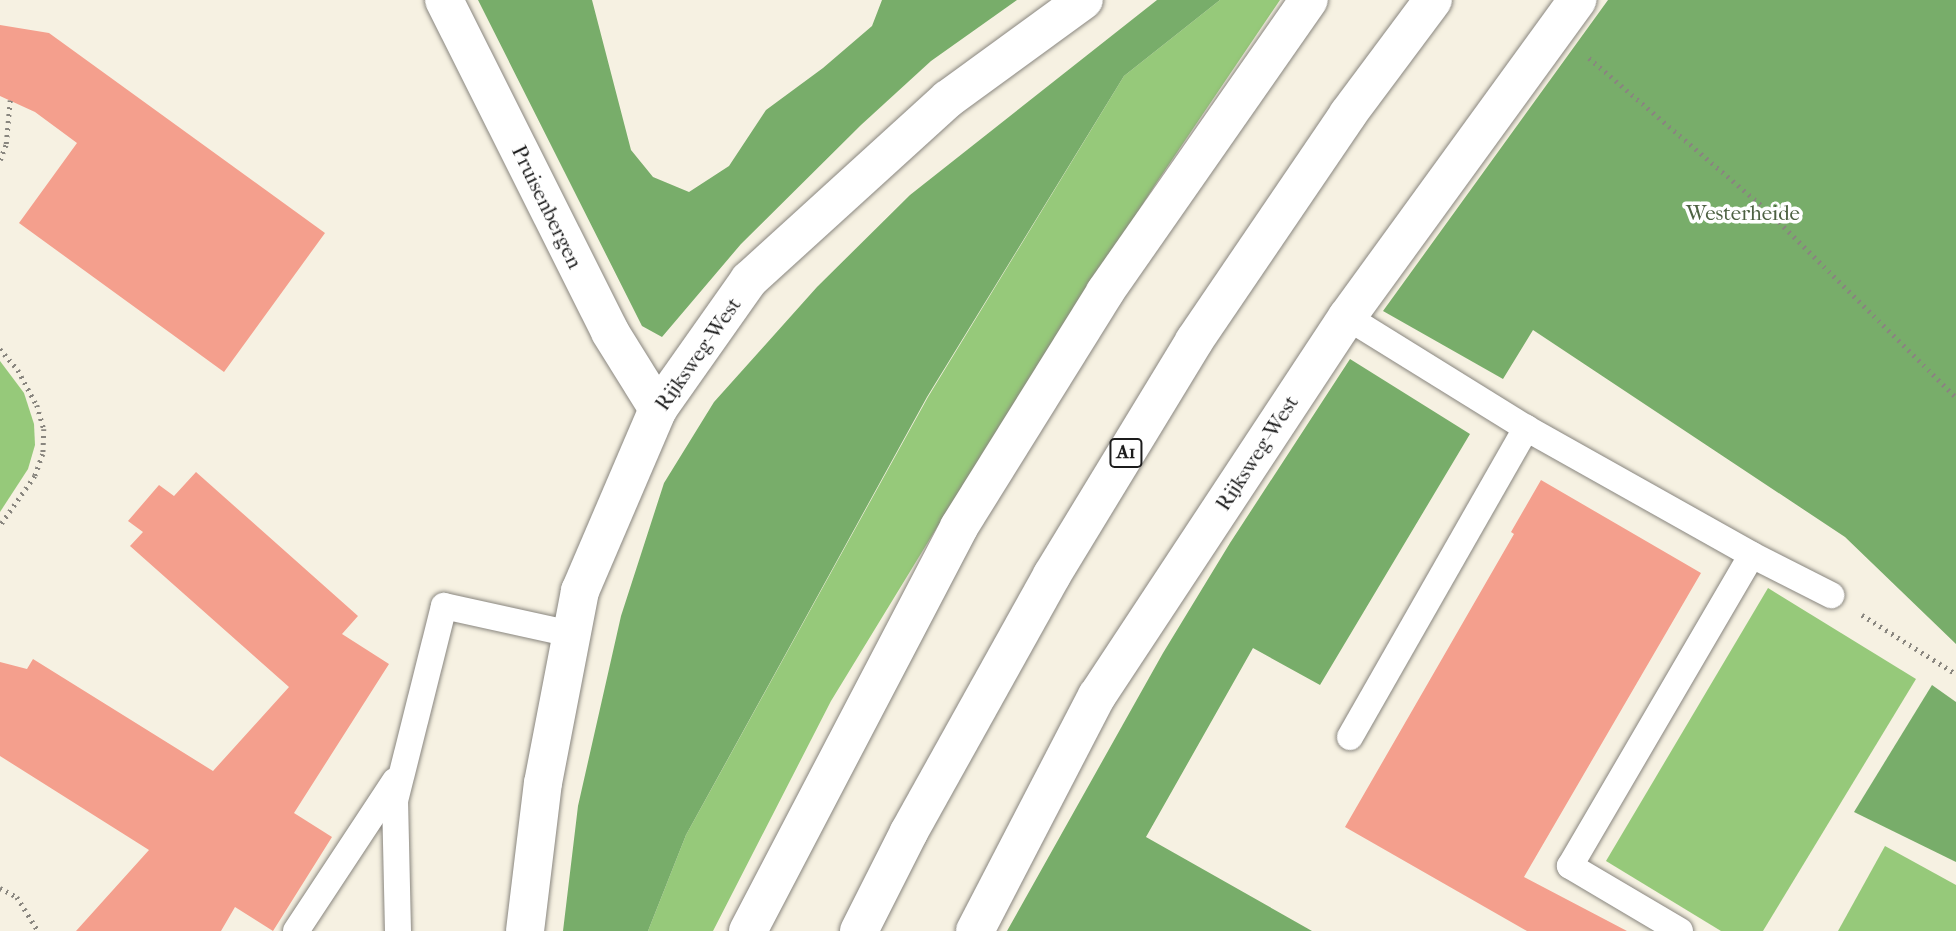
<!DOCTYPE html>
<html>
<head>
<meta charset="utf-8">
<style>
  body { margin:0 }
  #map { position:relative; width:1956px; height:931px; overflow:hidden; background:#f6f1e2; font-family:"IM FELL French Canon",serif }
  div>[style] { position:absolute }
  .green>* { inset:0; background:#96c97a }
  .forest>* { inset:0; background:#78ad6a }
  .building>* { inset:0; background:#f49f8d }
  .path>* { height:4.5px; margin-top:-2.25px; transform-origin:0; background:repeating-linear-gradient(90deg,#89867f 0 2px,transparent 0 7px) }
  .roads { filter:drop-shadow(0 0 2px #89867f) drop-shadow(0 0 2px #89867f) }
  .service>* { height:26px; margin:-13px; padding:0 13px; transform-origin:13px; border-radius:13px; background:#fff }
  .minor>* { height:38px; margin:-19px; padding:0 19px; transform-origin:19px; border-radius:19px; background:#fff }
  .motorway>* { height:38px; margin:-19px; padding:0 19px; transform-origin:19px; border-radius:19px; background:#fff }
  span { translate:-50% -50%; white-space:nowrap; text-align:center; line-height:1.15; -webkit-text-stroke:7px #fff; paint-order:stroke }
  .shield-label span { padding:2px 5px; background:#fff; border:2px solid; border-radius:5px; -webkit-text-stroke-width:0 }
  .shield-label { font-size:19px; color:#1c1c1c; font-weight:700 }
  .street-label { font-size:21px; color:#1c1c1c }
  .park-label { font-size:21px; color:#4d6142 }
</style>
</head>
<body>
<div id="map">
  <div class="green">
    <div style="clip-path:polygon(1220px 0,1280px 0,1155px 185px,958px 493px,831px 701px,713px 931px,648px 931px,686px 835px,928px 397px,1124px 76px)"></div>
    <div style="clip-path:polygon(0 361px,24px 393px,34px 424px,35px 445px,28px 469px,0 512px)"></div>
    <div style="clip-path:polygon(1768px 588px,1916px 679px,1763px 931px,1721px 931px,1606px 861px)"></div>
    <div style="clip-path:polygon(1885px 846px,1956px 885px,1956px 931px,1838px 931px)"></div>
  </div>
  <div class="forest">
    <div style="clip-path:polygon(478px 0,592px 0,631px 150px,653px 177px,689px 192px,729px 166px,766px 110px,823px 68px,872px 26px,882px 0,1017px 0,931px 61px,861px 125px,741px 244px,662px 337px,642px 326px)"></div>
    <div style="clip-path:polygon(1157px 0,1220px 0,1124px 76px,927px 397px,686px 835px,648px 931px,563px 931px,578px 806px,621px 616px,664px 483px,714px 402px,817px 287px,910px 195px)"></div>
    <div style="clip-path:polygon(1608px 0,1956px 0,1956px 644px,1845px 537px,1533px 330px,1503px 379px,1383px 311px)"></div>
    <div style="clip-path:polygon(1350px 359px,1470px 434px,1320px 685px,1253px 648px,1146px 837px,1312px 931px,1007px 931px,1163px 653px,1230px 543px)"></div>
    <div style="clip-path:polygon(1932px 685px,1956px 702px,1956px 862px,1854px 812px)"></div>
  </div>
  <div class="building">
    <div style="clip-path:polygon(0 25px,49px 33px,325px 233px,224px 372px,19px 223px,77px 143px,35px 112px,0 96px)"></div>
    <div style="clip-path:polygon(196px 472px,358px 616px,342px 634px,389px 664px,294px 813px,332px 837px,273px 931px,235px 907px,221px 931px,76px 931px,149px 850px,0 756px,0 662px,27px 669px,33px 659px,213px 771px,289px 687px,130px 546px,143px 532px,128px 521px,159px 485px,174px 496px)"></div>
    <div style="clip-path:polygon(1541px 480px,1701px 573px,1524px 877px,1627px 931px,1527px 931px,1345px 827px,1514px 534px,1511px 532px)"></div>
  </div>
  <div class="path">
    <div style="left:1589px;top:58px;width:237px;rotate:40.5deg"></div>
    <div style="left:1769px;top:212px;width:263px;rotate:44.7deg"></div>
    <div style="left:0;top:160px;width:17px;rotate:-69deg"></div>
    <div style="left:6px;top:144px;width:44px;rotate:-84.8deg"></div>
    <div style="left:0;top:349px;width:28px;rotate:49deg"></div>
    <div style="left:18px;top:370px;width:40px;rotate:62deg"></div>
    <div style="left:37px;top:405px;width:25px;rotate:74deg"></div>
    <div style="left:44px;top:429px;width:25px;rotate:92deg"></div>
    <div style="left:43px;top:454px;width:23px;rotate:110deg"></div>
    <div style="left:35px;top:476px;width:61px;rotate:125deg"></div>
    <div style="left:1862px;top:615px;width:111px;rotate:32.1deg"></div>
    <div style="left:0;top:888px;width:19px;rotate:28deg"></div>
    <div style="left:17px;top:897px;width:40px;rotate:58deg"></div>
  </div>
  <div class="roads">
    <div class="service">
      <div style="left:1347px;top:317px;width:211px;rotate:31.8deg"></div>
      <div style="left:1526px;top:428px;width:259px;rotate:29.3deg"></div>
      <div style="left:1350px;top:737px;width:356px;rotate:-60.3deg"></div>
      <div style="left:296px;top:931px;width:180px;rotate:-56.6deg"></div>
      <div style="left:398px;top:931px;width:130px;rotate:-91.3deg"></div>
      <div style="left:395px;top:801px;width:201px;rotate:-75.9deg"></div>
      <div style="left:444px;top:606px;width:130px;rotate:12.4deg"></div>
      <div style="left:1680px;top:931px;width:128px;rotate:-149.4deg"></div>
      <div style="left:1570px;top:866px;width:360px;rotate:-59.7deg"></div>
      <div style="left:1752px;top:555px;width:89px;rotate:26.9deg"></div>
    </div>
    <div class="minor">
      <div style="left:444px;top:0;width:371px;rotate:63.4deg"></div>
      <div style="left:610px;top:332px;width:91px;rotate:58.1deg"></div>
      <div style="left:525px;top:931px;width:149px;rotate:-83.1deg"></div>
      <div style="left:543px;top:783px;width:196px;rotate:-79.1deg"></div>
      <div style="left:580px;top:591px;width:198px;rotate:-66.8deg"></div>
      <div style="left:658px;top:409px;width:158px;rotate:-54.8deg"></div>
      <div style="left:749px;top:280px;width:269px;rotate:-42.3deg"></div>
      <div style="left:948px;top:99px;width:168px;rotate:-36.1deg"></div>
      <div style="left:975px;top:931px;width:265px;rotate:-62.6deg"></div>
      <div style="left:1097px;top:696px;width:454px;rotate:-56.6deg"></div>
      <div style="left:1347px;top:317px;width:392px;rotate:-54deg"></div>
    </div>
    <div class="motorway">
      <div style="left:748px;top:931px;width:456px;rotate:-62.4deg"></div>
      <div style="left:959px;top:527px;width:277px;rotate:-58.1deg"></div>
      <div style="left:1105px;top:292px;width:356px;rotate:-55.1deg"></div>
      <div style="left:859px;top:931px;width:111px;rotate:-63.2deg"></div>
      <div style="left:909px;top:832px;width:294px;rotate:-60.9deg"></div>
      <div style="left:1052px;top:575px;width:274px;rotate:-58.7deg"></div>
      <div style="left:1194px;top:341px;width:274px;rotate:-55.8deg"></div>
      <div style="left:1348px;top:114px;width:142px;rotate:-53.3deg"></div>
    </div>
  </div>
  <div class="shield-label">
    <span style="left:1126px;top:453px">A1</span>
  </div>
  <div class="street-label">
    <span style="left:547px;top:207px;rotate:64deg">Pruisenbergen</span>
    <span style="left:698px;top:354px;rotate:-55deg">Rijksweg-West</span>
    <span style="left:1257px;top:453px;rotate:-57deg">Rijksweg-West</span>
  </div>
  <div class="park-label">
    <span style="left:1743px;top:213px">Westerheide</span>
  </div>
</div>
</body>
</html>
